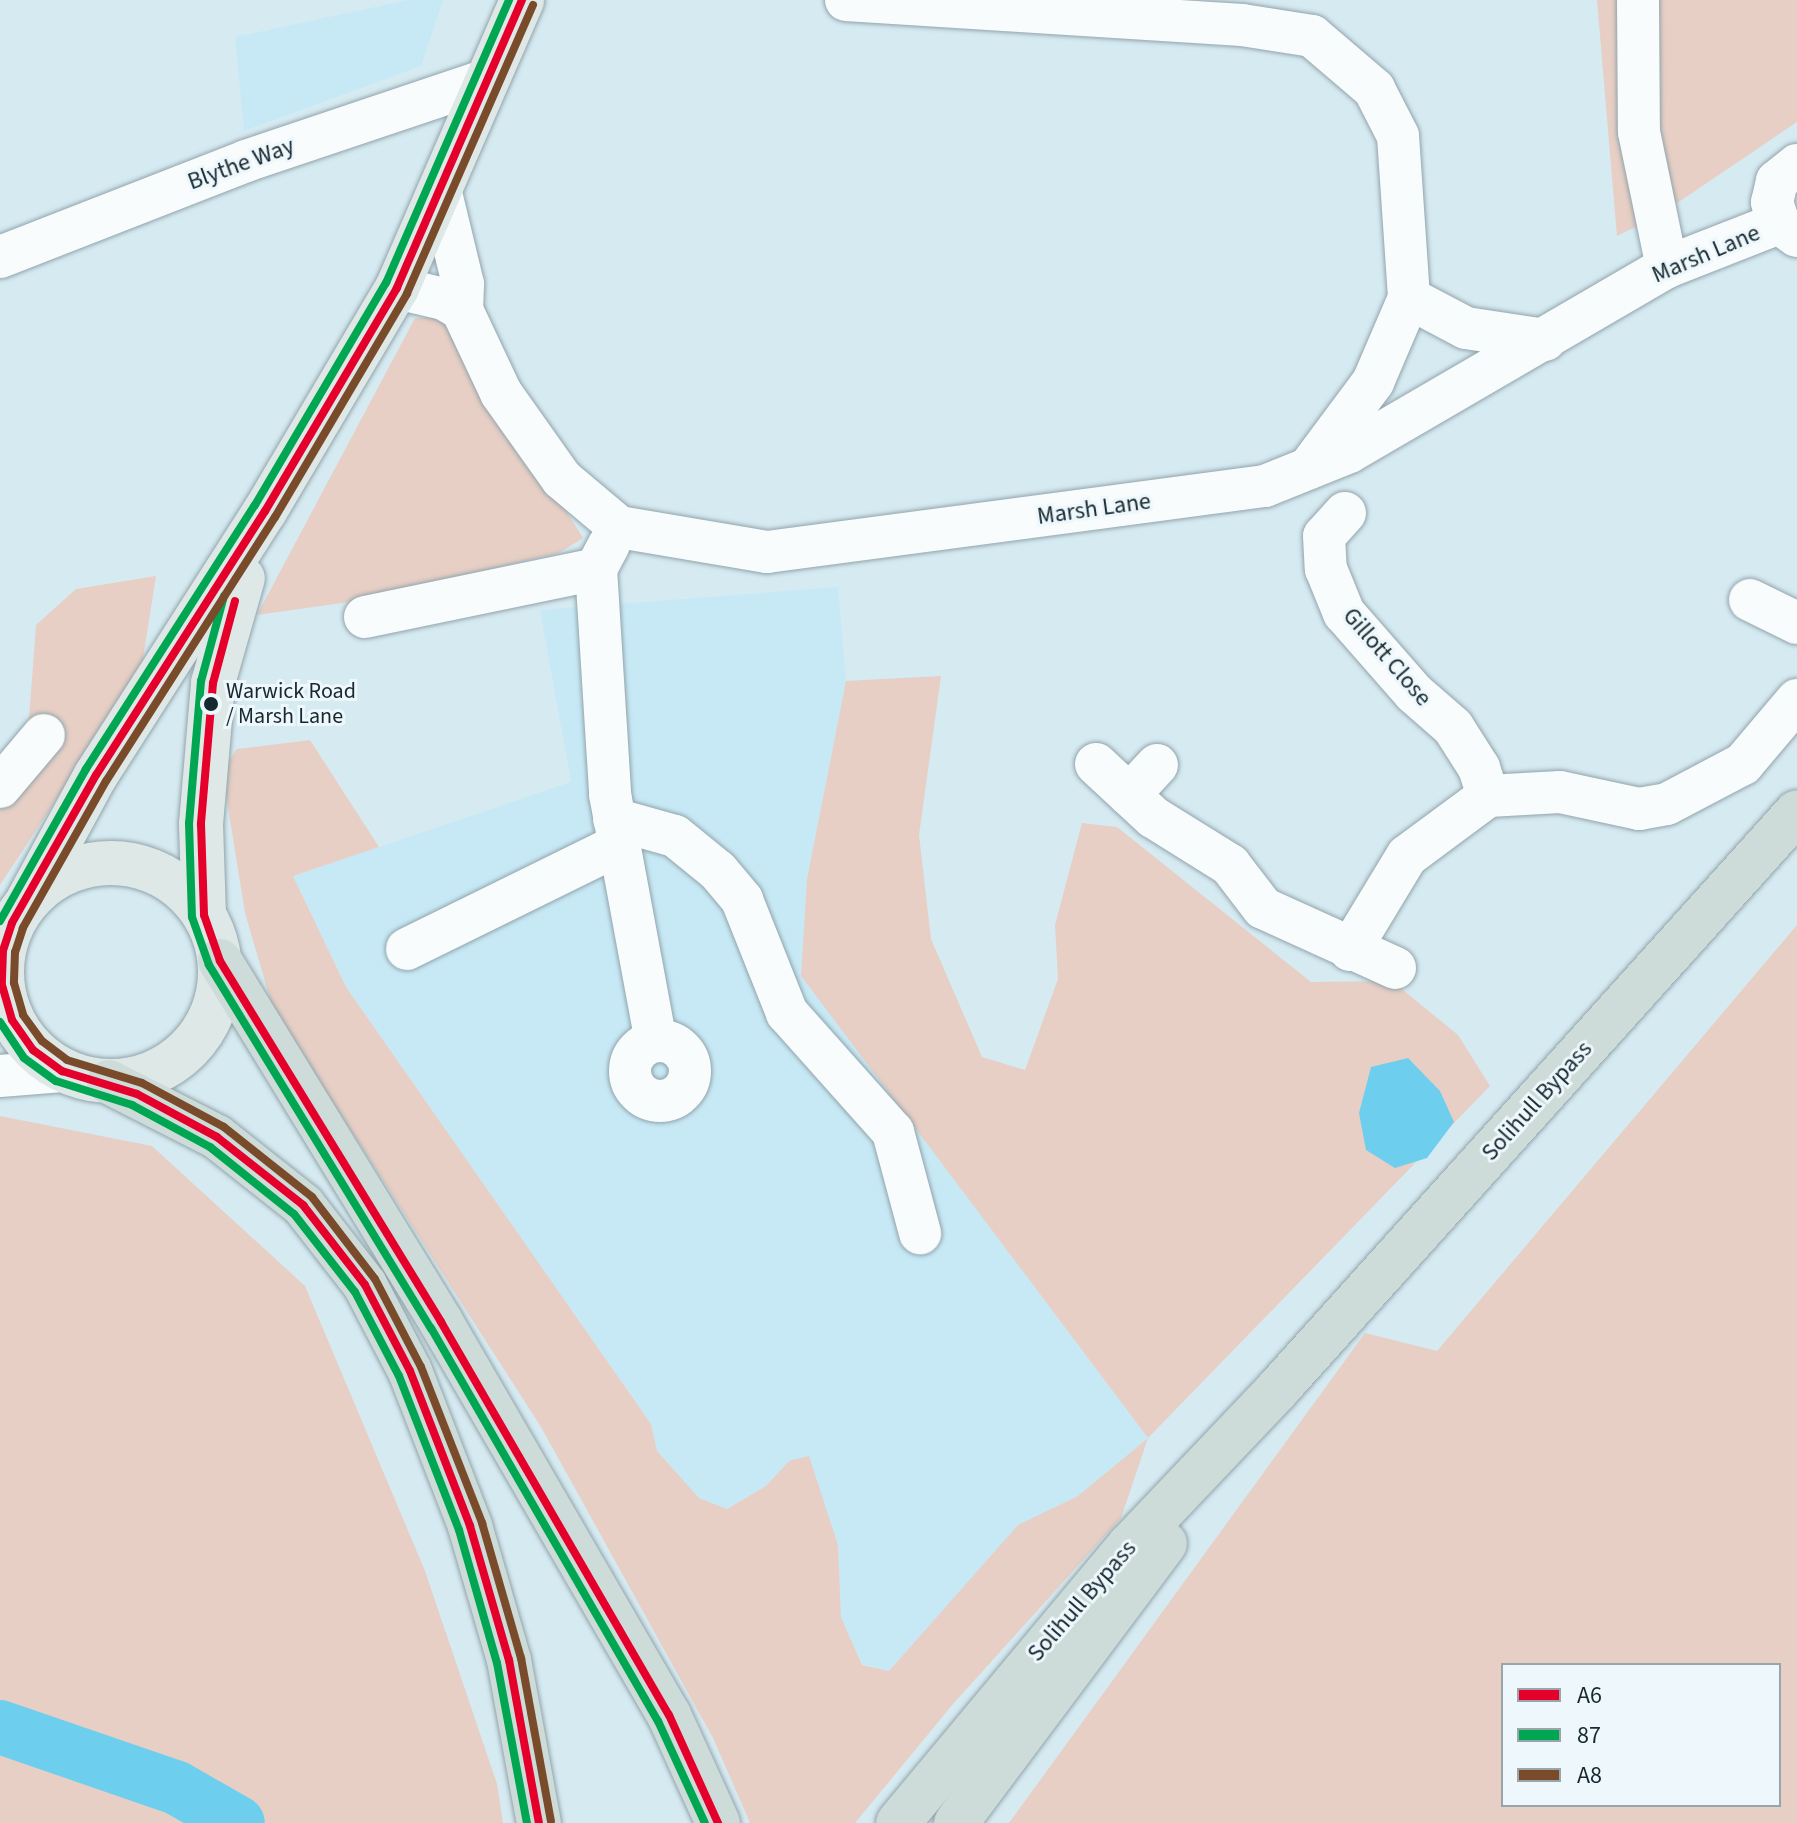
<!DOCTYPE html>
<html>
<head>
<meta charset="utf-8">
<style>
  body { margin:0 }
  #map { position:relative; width:1797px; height:1823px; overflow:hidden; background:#d6eaf2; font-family:"Source Sans 3",sans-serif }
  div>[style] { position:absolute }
  .built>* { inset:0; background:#c7e9f6 }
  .green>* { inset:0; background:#e7cfc5 }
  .water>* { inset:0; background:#6eceee }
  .river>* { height:54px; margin:-27px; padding:0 27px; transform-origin:27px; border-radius:27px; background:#6eceee }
  .roads { filter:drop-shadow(0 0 2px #92a4ab) drop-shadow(0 0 2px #92a4ab) }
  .minor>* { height:42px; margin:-21px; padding:0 21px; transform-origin:21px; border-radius:21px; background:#f9fcfd }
  .minor>.ring { margin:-21px; padding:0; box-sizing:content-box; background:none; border:42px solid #f9fcfd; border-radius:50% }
  .major>* { height:44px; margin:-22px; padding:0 22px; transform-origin:22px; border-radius:22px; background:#dee8e7 }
  .major>.ring { margin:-22px; padding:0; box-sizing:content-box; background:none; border:44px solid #dee8e7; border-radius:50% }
  .highway>* { height:44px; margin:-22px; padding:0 22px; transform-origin:22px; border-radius:22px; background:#cddcd8 }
  .bus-1>* { height:8px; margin:-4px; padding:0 4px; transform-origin:4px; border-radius:4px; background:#e4002b }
  .bus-2>* { height:8px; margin:-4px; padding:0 4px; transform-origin:4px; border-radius:4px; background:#00a651 }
  .bus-3>* { height:8px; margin:-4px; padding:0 4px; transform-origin:4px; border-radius:4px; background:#7a4b2a }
  .dots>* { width:22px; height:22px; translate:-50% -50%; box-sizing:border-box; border:4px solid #eef7fb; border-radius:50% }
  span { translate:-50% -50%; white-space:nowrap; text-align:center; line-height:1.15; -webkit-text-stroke:6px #eef7fb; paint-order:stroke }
  .bus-label { font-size:22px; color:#162931 }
  .left { translate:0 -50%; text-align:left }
  .street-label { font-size:24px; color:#162931 }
  .legend { position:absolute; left:1501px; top:1663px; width:280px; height:144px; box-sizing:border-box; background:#eef7fb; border:2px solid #98a5aa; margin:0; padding:10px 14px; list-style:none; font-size:24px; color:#162931 }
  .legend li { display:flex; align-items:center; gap:16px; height:40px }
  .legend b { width:40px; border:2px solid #98a5aa }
</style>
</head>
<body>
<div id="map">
  <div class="built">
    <div style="clip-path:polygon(408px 0,443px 0,421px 66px,244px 131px,235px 37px)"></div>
    <div style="clip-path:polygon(838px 587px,846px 681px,807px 879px,801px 976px,1148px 1438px,1078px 1496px,1018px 1526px,889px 1671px,862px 1664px,841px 1617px,838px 1545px,789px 1462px,766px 1486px,726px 1509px,699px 1498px,657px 1451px,651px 1424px,346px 987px,293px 876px,571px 782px,540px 610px)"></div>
  </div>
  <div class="green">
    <div style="clip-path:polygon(1597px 0,1797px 0,1797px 122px,1658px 216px,1617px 236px)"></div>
    <div style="clip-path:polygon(415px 318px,445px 318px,583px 538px,559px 553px,349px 602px,257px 615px)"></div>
    <div style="clip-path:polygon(156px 576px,141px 671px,0 885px,0 792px,28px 732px,36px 625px,76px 589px)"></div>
    <div style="clip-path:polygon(941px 676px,919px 835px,931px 939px,982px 1057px,1025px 1070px,1058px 979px,1055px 925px,1082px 823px,1117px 827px,1311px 982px,1392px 981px,1458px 1035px,1490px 1086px,1148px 1438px,1121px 1518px,953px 1704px,855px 1823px,750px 1823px,713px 1738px,541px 1427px,273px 1009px,245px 913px,222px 770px,237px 749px,310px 740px,379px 847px,293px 876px,346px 987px,651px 1424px,657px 1451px,699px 1498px,727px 1509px,766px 1486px,789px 1461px,809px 1456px,838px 1545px,841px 1617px,862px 1665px,889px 1671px,1018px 1525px,1078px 1496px,1148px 1438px,801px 976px,807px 879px,846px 681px)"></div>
    <div style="clip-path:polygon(evenodd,1797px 925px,1797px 1823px,1009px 1823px,1365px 1333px,1437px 1351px,1797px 925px,1503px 1665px,1779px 1665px,1779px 1805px,1503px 1805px,1503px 1665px)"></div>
    <div style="clip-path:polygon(0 1116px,152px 1146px,305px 1286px,425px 1571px,497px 1784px,503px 1823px,0 1823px)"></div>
  </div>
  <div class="water">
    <div style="clip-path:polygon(1408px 1058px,1440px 1091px,1454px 1122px,1427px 1158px,1395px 1168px,1366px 1150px,1359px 1113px,1371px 1067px)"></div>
  </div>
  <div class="river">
    <div style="left:0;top:1727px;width:187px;rotate:19deg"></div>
    <div style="left:177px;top:1788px;width:70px;rotate:29.8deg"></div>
  </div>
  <div class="roads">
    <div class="minor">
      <div style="left:846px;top:0;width:397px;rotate:3.6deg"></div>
      <div style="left:1242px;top:25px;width:71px;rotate:8.9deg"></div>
      <div style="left:1312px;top:36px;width:82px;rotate:40.5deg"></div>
      <div style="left:1374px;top:89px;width:53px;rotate:62.9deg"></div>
      <div style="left:1398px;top:136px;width:162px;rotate:86.1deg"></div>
      <div style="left:1409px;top:298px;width:91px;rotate:113.2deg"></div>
      <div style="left:1373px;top:382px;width:107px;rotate:126.7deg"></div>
      <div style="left:1638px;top:0;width:132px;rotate:89.6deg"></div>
      <div style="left:1639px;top:132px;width:138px;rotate:78.3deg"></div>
      <div style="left:1797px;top:165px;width:26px;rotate:141deg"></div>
      <div style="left:1777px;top:181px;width:22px;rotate:103deg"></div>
      <div style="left:1772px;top:202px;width:22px;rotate:72deg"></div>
      <div style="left:1779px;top:223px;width:22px;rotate:36deg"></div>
      <div style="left:441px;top:193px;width:94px;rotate:76.4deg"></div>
      <div style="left:463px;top:284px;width:26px;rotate:92deg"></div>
      <div style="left:0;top:257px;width:264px;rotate:-21.3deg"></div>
      <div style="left:246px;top:161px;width:251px;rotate:-18.6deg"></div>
      <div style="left:397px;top:288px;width:48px;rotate:13.2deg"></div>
      <div style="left:444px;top:299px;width:21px;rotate:31deg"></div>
      <div style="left:462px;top:310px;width:92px;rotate:64.8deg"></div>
      <div style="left:501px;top:393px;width:105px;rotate:54.7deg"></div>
      <div style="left:562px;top:479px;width:75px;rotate:40.1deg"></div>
      <div style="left:619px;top:527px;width:150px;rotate:9.6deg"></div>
      <div style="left:767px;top:552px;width:502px;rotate:-7.55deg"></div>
      <div style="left:1265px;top:486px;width:91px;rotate:-22deg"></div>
      <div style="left:1349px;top:452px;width:368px;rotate:-30.2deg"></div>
      <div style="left:1667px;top:267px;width:120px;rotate:-21.4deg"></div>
      <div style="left:1409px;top:298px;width:64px;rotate:27.8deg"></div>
      <div style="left:1466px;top:328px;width:80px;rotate:8.6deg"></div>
      <div style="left:1345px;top:513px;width:31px;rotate:132deg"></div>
      <div style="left:1324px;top:536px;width:33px;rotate:87deg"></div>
      <div style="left:1326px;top:569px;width:48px;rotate:67.8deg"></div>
      <div style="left:1344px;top:613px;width:106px;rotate:48.8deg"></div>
      <div style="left:1414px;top:693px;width:52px;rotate:41.1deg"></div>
      <div style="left:1453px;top:727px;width:49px;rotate:57.6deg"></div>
      <div style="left:1479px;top:768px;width:29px;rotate:72deg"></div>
      <div style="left:596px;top:569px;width:225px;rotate:86.4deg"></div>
      <div style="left:610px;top:794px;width:251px;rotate:79.5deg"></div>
      <div style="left:1750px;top:600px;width:52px;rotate:26.1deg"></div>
      <div style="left:365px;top:617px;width:236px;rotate:-11.7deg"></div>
      <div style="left:596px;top:569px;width:27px;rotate:-62deg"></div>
      <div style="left:1096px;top:764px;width:78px;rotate:42.9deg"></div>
      <div style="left:1153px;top:817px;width:91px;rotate:31.9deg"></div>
      <div style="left:1230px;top:865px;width:54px;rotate:52.5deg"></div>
      <div style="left:1263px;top:908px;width:145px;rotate:24.4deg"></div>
      <div style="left:0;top:787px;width:68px;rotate:-49.8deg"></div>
      <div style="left:1129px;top:795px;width:41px;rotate:-47deg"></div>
      <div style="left:614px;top:819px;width:63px;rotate:15.6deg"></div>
      <div style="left:675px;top:836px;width:55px;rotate:39.1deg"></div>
      <div style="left:718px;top:871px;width:38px;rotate:50deg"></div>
      <div style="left:742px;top:900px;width:122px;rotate:68.3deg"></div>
      <div style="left:787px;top:1013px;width:159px;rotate:48.3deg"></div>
      <div style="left:893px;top:1132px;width:105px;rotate:75deg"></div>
      <div style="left:407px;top:949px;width:235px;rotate:-26.2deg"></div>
      <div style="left:1350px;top:950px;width:110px;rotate:-58.8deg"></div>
      <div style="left:1407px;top:856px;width:101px;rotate:-36.5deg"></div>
      <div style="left:1488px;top:796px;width:72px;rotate:-3.2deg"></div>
      <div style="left:1560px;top:792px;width:81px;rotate:12.1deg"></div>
      <div style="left:1639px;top:809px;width:28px;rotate:-10deg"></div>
      <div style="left:1667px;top:804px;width:86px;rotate:-27.8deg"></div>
      <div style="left:1743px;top:764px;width:84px;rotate:-49.8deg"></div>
      <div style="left:0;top:952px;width:4px;rotate:-34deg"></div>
      <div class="ring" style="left:630px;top:1041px;width:18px;height:18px"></div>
      <div style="left:0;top:1076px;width:62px;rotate:-4.6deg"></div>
    </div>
    <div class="major">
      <div class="ring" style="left:2px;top:863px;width:174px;height:174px"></div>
      <div style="left:28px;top:900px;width:142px;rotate:-61.5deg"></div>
      <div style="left:96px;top:775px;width:313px;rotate:-57.4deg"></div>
      <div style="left:265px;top:511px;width:259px;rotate:-59.4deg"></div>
      <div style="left:397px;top:288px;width:314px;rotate:-66.5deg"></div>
      <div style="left:204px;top:915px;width:91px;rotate:-91.9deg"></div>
      <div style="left:201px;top:824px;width:142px;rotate:-85.1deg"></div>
      <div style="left:213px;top:683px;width:109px;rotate:-74.1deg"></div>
    </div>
    <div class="highway">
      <div style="left:220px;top:961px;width:423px;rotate:58.5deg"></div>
      <div style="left:441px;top:1322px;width:454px;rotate:59.9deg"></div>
      <div style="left:669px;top:1715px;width:119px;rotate:65.6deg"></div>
      <div style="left:109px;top:1082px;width:121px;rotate:27deg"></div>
      <div style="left:217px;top:1137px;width:110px;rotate:38.3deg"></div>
      <div style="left:303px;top:1205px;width:101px;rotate:52.2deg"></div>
      <div style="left:365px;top:1285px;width:97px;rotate:62.4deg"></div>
      <div style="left:410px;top:1371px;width:166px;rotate:68.8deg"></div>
      <div style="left:470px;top:1526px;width:140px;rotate:73.8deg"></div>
      <div style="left:509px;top:1660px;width:166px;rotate:79.6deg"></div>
      <div style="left:898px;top:1823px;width:362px;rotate:-50.2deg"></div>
      <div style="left:1130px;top:1545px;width:214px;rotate:-46.5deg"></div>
      <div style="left:1277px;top:1390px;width:777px;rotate:-48.02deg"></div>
      <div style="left:956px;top:1823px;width:349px;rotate:-53.2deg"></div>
    </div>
  </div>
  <div class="bus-1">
    <div style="left:522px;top:0;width:314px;rotate:113.5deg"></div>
    <div style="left:397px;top:288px;width:259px;rotate:120.6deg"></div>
    <div style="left:265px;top:511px;width:313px;rotate:122.6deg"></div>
    <div style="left:96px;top:775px;width:170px;rotate:119.6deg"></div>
    <div style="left:12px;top:923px;width:28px;rotate:108deg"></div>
    <div style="left:3px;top:950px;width:35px;rotate:92deg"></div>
    <div style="left:2px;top:985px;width:36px;rotate:74deg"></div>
    <div style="left:12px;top:1020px;width:37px;rotate:55deg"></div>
    <div style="left:33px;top:1050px;width:36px;rotate:36deg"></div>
    <div style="left:62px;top:1071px;width:78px;rotate:17deg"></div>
    <div style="left:137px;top:1094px;width:91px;rotate:28.3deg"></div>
    <div style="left:217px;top:1137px;width:110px;rotate:38.3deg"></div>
    <div style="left:303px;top:1205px;width:101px;rotate:52.2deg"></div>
    <div style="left:365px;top:1285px;width:97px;rotate:62.4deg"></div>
    <div style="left:410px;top:1371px;width:166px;rotate:68.8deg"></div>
    <div style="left:470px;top:1526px;width:140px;rotate:73.8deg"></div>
    <div style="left:509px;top:1660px;width:166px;rotate:79.6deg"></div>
    <div style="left:235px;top:601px;width:85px;rotate:105deg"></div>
    <div style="left:213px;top:683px;width:142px;rotate:94.9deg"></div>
    <div style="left:201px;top:824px;width:91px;rotate:88.1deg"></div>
    <div style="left:204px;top:915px;width:49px;rotate:70.8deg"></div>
    <div style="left:220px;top:961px;width:423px;rotate:58.5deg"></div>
    <div style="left:441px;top:1322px;width:454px;rotate:59.9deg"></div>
    <div style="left:669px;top:1715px;width:119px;rotate:65.6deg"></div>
  </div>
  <div class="bus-2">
    <div style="left:224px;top:596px;width:88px;rotate:105.1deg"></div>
    <div style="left:201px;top:681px;width:143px;rotate:94.8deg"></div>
    <div style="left:189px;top:823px;width:94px;rotate:88.2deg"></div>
    <div style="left:192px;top:917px;width:51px;rotate:70.5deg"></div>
    <div style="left:209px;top:965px;width:426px;rotate:58.6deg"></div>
    <div style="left:431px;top:1328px;width:454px;rotate:60deg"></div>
    <div style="left:658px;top:1721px;width:112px;rotate:65.3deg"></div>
    <div style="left:0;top:921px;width:175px;rotate:-60.5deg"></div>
    <div style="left:86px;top:769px;width:313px;rotate:-57.4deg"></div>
    <div style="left:255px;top:505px;width:258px;rotate:-59.5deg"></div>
    <div style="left:386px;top:283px;width:309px;rotate:-66.5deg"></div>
    <div style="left:0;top:1022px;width:43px;rotate:56.3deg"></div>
    <div style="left:24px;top:1058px;width:39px;rotate:36deg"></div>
    <div style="left:56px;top:1081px;width:80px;rotate:17.5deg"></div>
    <div style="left:132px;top:1105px;width:89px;rotate:28.3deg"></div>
    <div style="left:210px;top:1147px;width:107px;rotate:38.6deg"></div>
    <div style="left:294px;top:1214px;width:99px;rotate:52deg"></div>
    <div style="left:355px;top:1292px;width:95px;rotate:62.4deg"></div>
    <div style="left:399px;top:1376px;width:165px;rotate:68.7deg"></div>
    <div style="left:459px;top:1530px;width:138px;rotate:74.1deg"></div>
    <div style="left:497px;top:1663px;width:163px;rotate:79.4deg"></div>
  </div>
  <div class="bus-3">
    <div style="left:533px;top:5px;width:315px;rotate:113.6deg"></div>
    <div style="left:407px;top:294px;width:259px;rotate:120.6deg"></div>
    <div style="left:275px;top:517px;width:313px;rotate:122.6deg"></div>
    <div style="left:106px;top:781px;width:169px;rotate:119.5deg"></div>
    <div style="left:23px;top:928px;width:25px;rotate:108deg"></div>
    <div style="left:15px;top:952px;width:31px;rotate:92deg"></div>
    <div style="left:14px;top:983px;width:33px;rotate:74deg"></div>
    <div style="left:23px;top:1015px;width:32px;rotate:54deg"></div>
    <div style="left:42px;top:1041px;width:31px;rotate:37deg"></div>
    <div style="left:67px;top:1060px;width:78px;rotate:17deg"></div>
    <div style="left:142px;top:1083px;width:93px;rotate:28.2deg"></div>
    <div style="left:224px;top:1127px;width:112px;rotate:38.5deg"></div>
    <div style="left:312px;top:1197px;width:103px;rotate:52.5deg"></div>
    <div style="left:375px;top:1279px;width:99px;rotate:62.4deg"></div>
    <div style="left:421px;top:1367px;width:168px;rotate:68.6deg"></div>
    <div style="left:482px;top:1523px;width:141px;rotate:73.9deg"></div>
    <div style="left:521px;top:1658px;width:166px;rotate:79.6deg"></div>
  </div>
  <div class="dots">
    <div style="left:211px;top:704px;background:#162931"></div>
  </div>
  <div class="bus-label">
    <span class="left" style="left:226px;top:704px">Warwick Road<br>/ Marsh Lane</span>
  </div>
  <div class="street-label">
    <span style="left:241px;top:164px;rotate:-20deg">Blythe Way</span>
    <span style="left:1706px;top:254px;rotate:-23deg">Marsh Lane</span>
    <span style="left:1094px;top:509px;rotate:-8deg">Marsh Lane</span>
    <span style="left:1387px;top:657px;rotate:49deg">Gillott Close</span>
    <span style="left:1537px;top:1101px;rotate:-48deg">Solihull Bypass</span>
    <span style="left:1082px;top:1601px;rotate:-49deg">Solihull Bypass</span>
  </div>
  <ul class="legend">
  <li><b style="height:10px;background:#e4002b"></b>A6</li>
  <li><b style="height:10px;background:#00a651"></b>87</li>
  <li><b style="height:10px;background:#7a4b2a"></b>A8</li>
  </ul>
</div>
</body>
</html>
